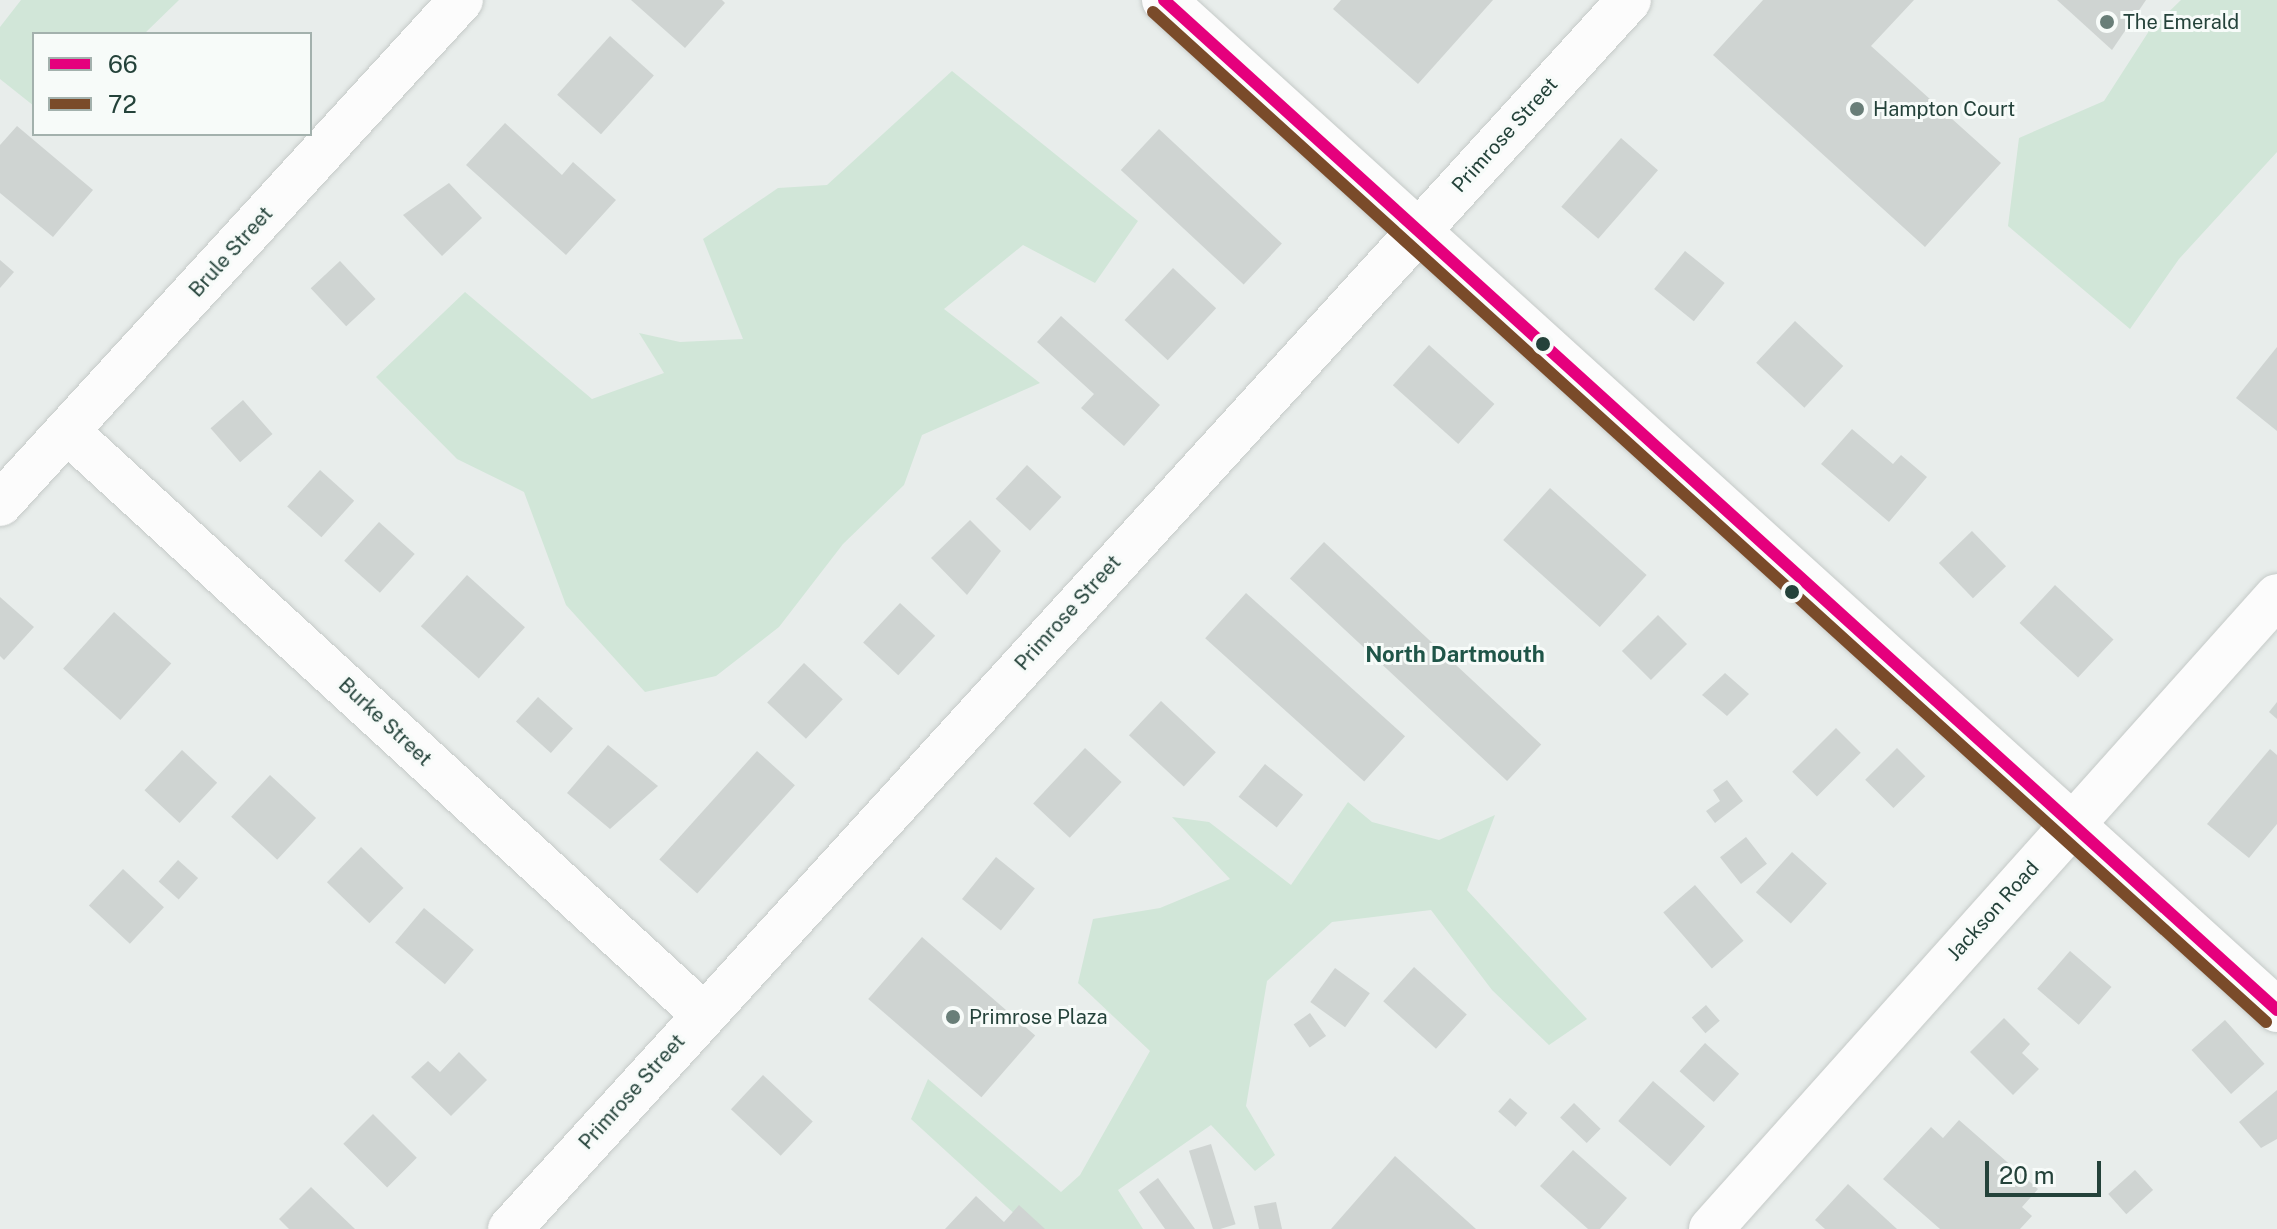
<!DOCTYPE html>
<html>
<head>
<meta charset="utf-8">
<style>
  body { margin:0 }
  #map { position:relative; width:2277px; height:1229px; overflow:hidden; background:#e8edeb; font-family:"Public Sans",sans-serif }
  div>[style] { position:absolute }
  .green>* { inset:0; background:#d1e6d8 }
  .building>* { inset:0; background:#cfd4d2; transform-origin:0 0 }
  .roads { filter:drop-shadow(0 0 2px #c5cac8) drop-shadow(0 0 2px #c5cac8) }
  .street>* { height:44px; margin:-22px; padding:0 22px; transform-origin:22px; border-radius:22px; background:#fcfcfc }
  .bus-1>* { height:12px; margin:-6px; padding:0 6px; transform-origin:6px; border-radius:6px; background:#e5007d }
  .bus-2>* { height:12px; margin:-6px; padding:0 6px; transform-origin:6px; border-radius:6px; background:#7a4b2a }
  .dots>* { width:22px; height:22px; translate:-50% -50%; box-sizing:border-box; border:4px solid #f7fbf9; border-radius:50% }
  span { translate:-50% -50%; white-space:nowrap; text-align:center; line-height:1.15; -webkit-text-stroke:6px #f7fbf9; paint-order:stroke }
  .poi-label { font-size:20px; color:#24423a }
  .left { translate:0 -50%; text-align:left }
  .street-label { font-size:20px; color:#24423a }
  .neighbourhood-label { font-size:22px; color:#1f5548; font-weight:700 }
  .legend { position:absolute; left:32px; top:32px; width:280px; height:104px; box-sizing:border-box; background:#f7fbf9; border:2px solid #a3b1ad; margin:0; padding:10px 14px; list-style:none; font-size:24px; color:#24423a }
  .legend li { display:flex; align-items:center; gap:16px; height:40px }
  .legend b { width:40px; border:2px solid #a3b1ad }
  .scale { position:absolute; left:1985px; top:1161px; width:116px; height:36px; box-sizing:border-box; border:4px solid #24423a; border-top:0; padding-left:10px; font-size:24px; line-height:28px; white-space:nowrap; color:#24423a; -webkit-text-stroke:6px #f7fbf9; paint-order:stroke }
</style>
</head>
<body>
<div id="map">
  <div class="green">
    <div style="clip-path:polygon(21px 0,179px 0,144px 34px,34px 34px,34px 106px,0 79px,0 27px)"></div>
    <div style="clip-path:polygon(2181px 0,2277px 0,2277px 152px,2179px 259px,2130px 329px,2008px 226px,2019px 138px,2104px 101px,2149px 31px)"></div>
    <div style="clip-path:polygon(952px 71px,1138px 221px,1095px 283px,1023px 245px,944px 309px,1040px 383px,922px 435px,904px 485px,843px 544px,779px 627px,716px 676px,645px 692px,566px 605px,524px 492px,457px 459px,376px 377px,465px 292px,592px 399px,664px 373px,639px 333px,680px 342px,743px 339px,703px 239px,778px 188px,827px 185px)"></div>
    <div style="clip-path:polygon(1348px 802px,1372px 822px,1439px 840px,1495px 815px,1467px 890px,1587px 1019px,1549px 1045px,1492px 990px,1431px 910px,1332px 922px,1267px 981px,1246px 1106px,1275px 1155px,1255px 1171px,1211px 1125px,1118px 1190px,1143px 1229px,1031px 1229px,911px 1119px,928px 1079px,1061px 1192px,1080px 1175px,1150px 1051px,1078px 983px,1093px 919px,1160px 908px,1230px 879px,1172px 817px,1209px 822px,1291px 885px)"></div>
  </div>
  <div class="building">
    <div style="clip-path:polygon(631px 0,722px 0,725px 3px,685px 48px)"></div>
    <div style="clip-path:polygon(1341px 0,1493px 0,1418px 84px,1333px 9px)"></div>
    <div style="clip-path:polygon(1763px 0,1914px 0,1871px 46px,2001px 163px,1925px 247px,1713px 55px)"></div>
    <div style="clip-path:polygon(2057px 0,2146px 0,2112px 50px)"></div>
    <div style="left:610px;top:36px;width:59px;height:79px;rotate:42deg"></div>
    <div style="clip-path:polygon(505px 123px,562px 175px,573px 162px,616px 200px,566px 255px,466px 165px)"></div>
    <div style="clip-path:polygon(17px 126px,93px 190px,53px 237px,0 193px,0 145px)"></div>
    <div style="left:1159px;top:129px;width:168px;height:56px;rotate:43deg"></div>
    <div style="left:1621px;top:138px;width:49px;height:91px;rotate:41deg"></div>
    <div style="clip-path:polygon(449px 183px,482px 218px,442px 256px,403px 215px)"></div>
    <div style="left:1685px;top:251px;width:51px;height:49px;rotate:39deg"></div>
    <div style="clip-path:polygon(0 260px,14px 272px,0 288px)"></div>
    <div style="left:340px;top:261px;width:52px;height:40px;rotate:47deg"></div>
    <div style="left:1173px;top:268px;width:59px;height:71px;rotate:43deg"></div>
    <div style="clip-path:polygon(1061px 316px,1160px 405px,1124px 446px,1081px 408px,1094px 394px,1037px 342px)"></div>
    <div style="left:1795px;top:321px;width:66px;height:57px;rotate:43deg"></div>
    <div style="left:1429px;top:345px;width:88px;height:54px;rotate:42deg"></div>
    <div style="clip-path:polygon(2277px 347px,2277px 431px,2236px 398px)"></div>
    <div style="left:243px;top:400px;width:45px;height:43px;rotate:49deg"></div>
    <div style="clip-path:polygon(1852px 429px,1893px 464px,1901px 455px,1927px 477px,1889px 522px,1821px 464px)"></div>
    <div style="left:1027px;top:465px;width:47px;height:46px;rotate:43deg"></div>
    <div style="left:320px;top:470px;width:46px;height:49px;rotate:42deg"></div>
    <div style="left:1550px;top:488px;width:130px;height:70px;rotate:42deg"></div>
    <div style="clip-path:polygon(970px 520px,1001px 551px,967px 595px,931px 558px)"></div>
    <div style="left:379px;top:522px;width:48px;height:52px;rotate:42deg"></div>
    <div style="left:1972px;top:531px;width:49px;height:46px;rotate:46deg"></div>
    <div style="left:1324px;top:542px;width:297px;height:50px;rotate:43deg"></div>
    <div style="left:467px;top:575px;width:78px;height:69px;rotate:42deg"></div>
    <div style="left:2055px;top:585px;width:80px;height:52px;rotate:43deg"></div>
    <div style="left:1246px;top:593px;width:214px;height:61px;rotate:42deg"></div>
    <div style="clip-path:polygon(0 597px,34px 627px,4px 660px,0 656px)"></div>
    <div style="left:900px;top:603px;width:48px;height:54px;rotate:43deg"></div>
    <div style="left:114px;top:612px;width:77px;height:76px;rotate:42deg"></div>
    <div style="left:1658px;top:615px;width:41px;height:51px;rotate:45deg"></div>
    <div style="left:804px;top:663px;width:53px;height:54px;rotate:43deg"></div>
    <div style="clip-path:polygon(1725px 673px,1749px 694px,1727px 716px,1702px 695px)"></div>
    <div style="left:538px;top:697px;width:47px;height:33px;rotate:42deg"></div>
    <div style="left:1161px;top:701px;width:75px;height:47px;rotate:43deg"></div>
    <div style="clip-path:polygon(2277px 702px,2277px 719px,2269px 712px)"></div>
    <div style="left:1836px;top:728px;width:35px;height:62px;rotate:45deg"></div>
    <div style="clip-path:polygon(608px 745px,658px 786px,610px 829px,567px 793px)"></div>
    <div style="left:1085px;top:748px;width:50px;height:76px;rotate:43deg"></div>
    <div style="left:1897px;top:748px;width:40px;height:45px;rotate:45deg"></div>
    <div style="clip-path:polygon(2270px 749px,2277px 755px,2277px 824px,2249px 858px,2207px 824px)"></div>
    <div style="left:182px;top:750px;width:48px;height:55px;rotate:43deg"></div>
    <div style="left:757px;top:751px;width:51px;height:146px;rotate:42deg"></div>
    <div style="left:1265px;top:764px;width:49px;height:42px;rotate:39deg"></div>
    <div style="left:270px;top:775px;width:63px;height:57px;rotate:43deg"></div>
    <div style="clip-path:polygon(1727px 780px,1743px 801px,1715px 823px,1706px 811px,1720px 801px,1713px 790px)"></div>
    <div style="left:1746px;top:837px;width:34px;height:33px;rotate:52deg"></div>
    <div style="left:361px;top:847px;width:59px;height:49px;rotate:44deg"></div>
    <div style="left:1792px;top:852px;width:47px;height:54px;rotate:42deg"></div>
    <div style="left:996px;top:857px;width:50px;height:54px;rotate:39deg"></div>
    <div style="left:178px;top:860px;width:27px;height:29px;rotate:42deg"></div>
    <div style="left:123px;top:869px;width:56px;height:50px;rotate:43deg"></div>
    <div style="left:1695px;top:885px;width:74px;height:42px;rotate:49deg"></div>
    <div style="left:424px;top:908px;width:65px;height:45px;rotate:40deg"></div>
    <div style="left:922px;top:937px;width:150px;height:82px;rotate:41deg"></div>
    <div style="left:2070px;top:951px;width:55px;height:50px;rotate:41deg"></div>
    <div style="left:1414px;top:967px;width:71px;height:46px;rotate:42deg"></div>
    <div style="left:1335px;top:968px;width:43px;height:42px;rotate:36deg"></div>
    <div style="left:1706px;top:1005px;width:21px;height:19px;rotate:49deg"></div>
    <div style="left:1310px;top:1013px;width:28px;height:20px;rotate:55deg"></div>
    <div style="clip-path:polygon(2004px 1018px,2030px 1044px,2022px 1053px,2039px 1069px,2013px 1095px,1970px 1052px)"></div>
    <div style="left:2225px;top:1020px;width:59px;height:45px;rotate:48deg"></div>
    <div style="left:1705px;top:1043px;width:46px;height:38px;rotate:42deg"></div>
    <div style="clip-path:polygon(459px 1052px,487px 1080px,451px 1116px,411px 1077px,428px 1061px,440px 1072px)"></div>
    <div style="left:763px;top:1075px;width:68px;height:47px;rotate:43deg"></div>
    <div style="left:1653px;top:1081px;width:69px;height:53px;rotate:41deg"></div>
    <div style="clip-path:polygon(2277px 1090px,2277px 1139px,2261px 1148px,2239px 1122px)"></div>
    <div style="left:1510px;top:1098px;width:23px;height:18px;rotate:41deg"></div>
    <div style="left:1574px;top:1103px;width:37px;height:20px;rotate:44deg"></div>
    <div style="left:373px;top:1114px;width:62px;height:42px;rotate:45deg"></div>
    <div style="clip-path:polygon(1959px 1120px,2038px 1189px,2022px 1207px,2032px 1216px,2020px 1229px,1940px 1229px,1883px 1179px,1931px 1127px,1943px 1138px)"></div>
    <div style="left:1211px;top:1144px;width:84px;height:23px;rotate:73deg"></div>
    <div style="clip-path:polygon(1573px 1150px,1627px 1198px,1600px 1229px,1588px 1229px,1540px 1186px)"></div>
    <div style="clip-path:polygon(1395px 1156px,1476px 1229px,1331px 1229px)"></div>
    <div style="left:2135px;top:1170px;width:27px;height:36px;rotate:48deg"></div>
    <div style="clip-path:polygon(1158px 1178px,1195px 1229px,1165px 1229px,1139px 1192px)"></div>
    <div style="clip-path:polygon(1848px 1184px,1897px 1229px,1825px 1229px,1815px 1220px)"></div>
    <div style="clip-path:polygon(311px 1187px,355px 1229px,289px 1229px,279px 1219px)"></div>
    <div style="clip-path:polygon(976px 1196px,1004px 1222px,1019px 1205px,1045px 1229px,945px 1229px)"></div>
    <div style="clip-path:polygon(1276px 1202px,1282px 1229px,1259px 1229px,1254px 1206px)"></div>
  </div>
  <div class="roads">
    <div class="street">
      <div style="left:1164px;top:0;width:1503px;rotate:42.22deg"></div>
      <div style="left:67px;top:431px;width:861px;rotate:42.51deg"></div>
      <div style="left:0;top:504px;width:683px;rotate:-47.55deg"></div>
      <div style="left:510px;top:1229px;width:1662px;rotate:-47.68deg"></div>
      <div style="left:1711px;top:1229px;width:849px;rotate:-48.2deg"></div>
    </div>
  </div>
  <div class="bus-1">
    <div style="left:1164px;top:0;width:1503px;rotate:42.22deg"></div>
  </div>
  <div class="bus-2">
    <div style="left:1153px;top:12px;width:1503px;rotate:42.22deg"></div>
  </div>
  <div class="dots">
    <div style="left:2107px;top:22px;background:#697e78"></div>
    <div style="left:1857px;top:109px;background:#697e78"></div>
    <div style="left:1543px;top:344px;background:#24423a"></div>
    <div style="left:1792px;top:592px;background:#24423a"></div>
    <div style="left:953px;top:1017px;background:#697e78"></div>
  </div>
  <div class="poi-label">
    <span class="left" style="left:2123px;top:22px">The Emerald</span>
    <span class="left" style="left:1873px;top:109px">Hampton Court</span>
    <span class="left" style="left:969px;top:1017px">Primrose Plaza</span>
  </div>
  <div class="street-label">
    <span style="left:1505px;top:135px;rotate:-48deg">Primrose Street</span>
    <span style="left:231px;top:252px;rotate:-48deg">Brule Street</span>
    <span style="left:1068px;top:613px;rotate:-48deg">Primrose Street</span>
    <span style="left:385px;top:722px;rotate:43deg">Burke Street</span>
    <span style="left:1993px;top:911px;rotate:-48deg">Jackson Road</span>
    <span style="left:632px;top:1092px;rotate:-48deg">Primrose Street</span>
  </div>
  <div class="neighbourhood-label">
    <span style="left:1455px;top:655px">North Dartmouth</span>
  </div>
  <ul class="legend">
  <li><b style="height:10px;background:#e5007d"></b>66</li>
  <li><b style="height:10px;background:#7a4b2a"></b>72</li>
  </ul>
  <div class="scale">20 m</div>
</div>
</body>
</html>
